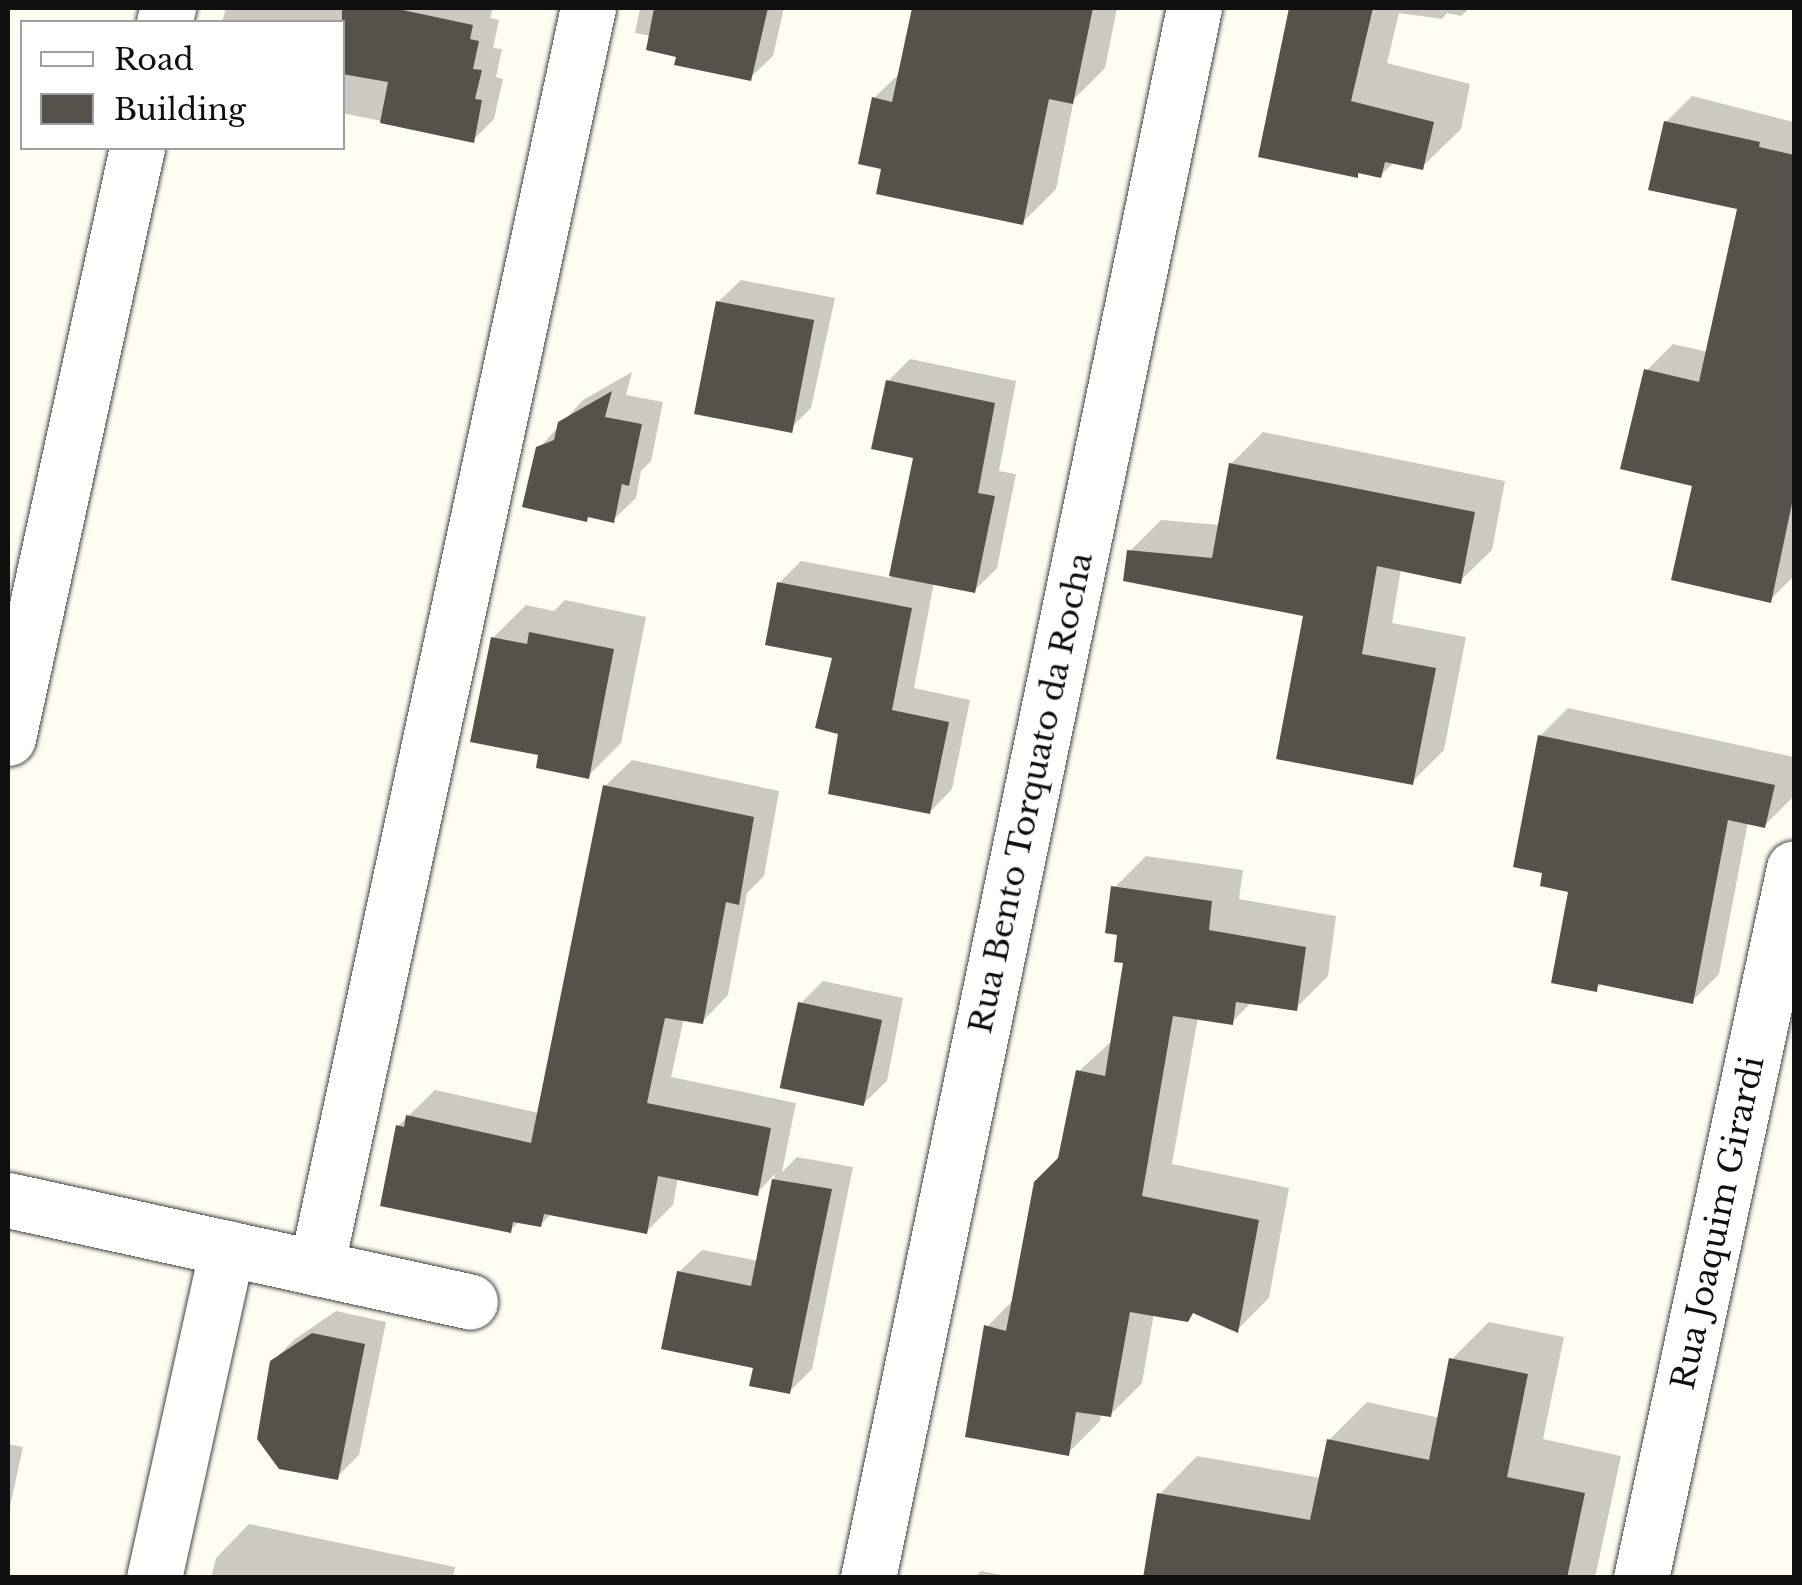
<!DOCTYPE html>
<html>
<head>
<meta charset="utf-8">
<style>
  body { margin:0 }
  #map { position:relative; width:1802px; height:1585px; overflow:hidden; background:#fffdf1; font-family:"Libre Baskerville",serif }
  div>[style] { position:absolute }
  .shadow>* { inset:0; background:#0003 }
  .building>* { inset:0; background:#57514b; transform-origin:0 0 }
  .roads { filter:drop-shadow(0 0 2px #424242) drop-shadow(0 0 2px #424242) }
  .minor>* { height:55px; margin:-27.5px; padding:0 27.5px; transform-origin:27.5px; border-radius:27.5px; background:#fff }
  .tertiary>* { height:55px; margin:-27.5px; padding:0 27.5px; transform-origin:27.5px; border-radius:27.5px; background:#fff }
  span { translate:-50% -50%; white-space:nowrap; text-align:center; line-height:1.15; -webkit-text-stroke:10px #fff; paint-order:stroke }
  .street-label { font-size:32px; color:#0f0f0f }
  .frame { position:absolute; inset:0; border:10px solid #0f0f0f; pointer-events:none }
  .legend { position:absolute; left:20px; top:20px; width:325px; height:130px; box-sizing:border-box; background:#fff; border:2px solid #9f9f9f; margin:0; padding:12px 18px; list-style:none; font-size:30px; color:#0f0f0f }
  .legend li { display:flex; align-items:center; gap:20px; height:50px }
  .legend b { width:50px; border:2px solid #9f9f9f }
</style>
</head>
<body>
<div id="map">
  <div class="shadow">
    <div style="clip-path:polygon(226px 8px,493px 8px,490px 18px,499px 20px,493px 48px,502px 49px,496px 77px,503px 79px,494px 119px,473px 140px,342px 113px,342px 22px,222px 22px)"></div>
    <div style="clip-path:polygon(640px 8px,784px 8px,773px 56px,750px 78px,679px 55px,651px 36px,635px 33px)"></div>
    <div style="clip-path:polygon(915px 8px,1117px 8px,1105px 68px,1074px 99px,1056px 189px,1023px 222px,883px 167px,874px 98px,901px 72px)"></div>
    <div style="clip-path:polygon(1321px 8px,1470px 8px,1461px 16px,1447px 13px,1442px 19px,1399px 13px,1387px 63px,1470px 84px,1461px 129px,1422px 167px,1395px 161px,1380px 176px,1361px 171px,1357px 175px,1318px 21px)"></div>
    <div style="clip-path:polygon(1692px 96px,1794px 122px,1794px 576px,1770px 600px,1695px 485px,1647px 370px,1673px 344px,1708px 352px,1740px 207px,1666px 122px)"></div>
    <div style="clip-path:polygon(741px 280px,835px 298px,811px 408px,789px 430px,718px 302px)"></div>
    <div style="clip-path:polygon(910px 359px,1016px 381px,999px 471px,1016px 474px,997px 568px,975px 590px,934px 582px,914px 688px,970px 700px,952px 789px,930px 812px,841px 732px,835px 656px,779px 583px,801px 561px,891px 578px,916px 456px,888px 381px)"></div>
    <div style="clip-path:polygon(632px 372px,626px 395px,663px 402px,651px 461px,641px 471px,636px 498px,613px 520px,538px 449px,583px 400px)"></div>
    <div style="clip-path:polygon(1263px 432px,1505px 481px,1492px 550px,1460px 581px,1401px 569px,1392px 623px,1466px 637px,1444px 750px,1412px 782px,1306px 614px,1130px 551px,1161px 520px,1220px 525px,1231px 464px)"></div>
    <div style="clip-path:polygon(565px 600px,646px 617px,621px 743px,588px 776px,493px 638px,526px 605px,554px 611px)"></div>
    <div style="clip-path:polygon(1568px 708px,1794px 757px,1792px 798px,1764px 826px,1748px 822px,1719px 974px,1692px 1001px,1603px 982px,1596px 989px,1540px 736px)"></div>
    <div style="clip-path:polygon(632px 760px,779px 791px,764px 876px,747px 893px,728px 995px,702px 1022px,684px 1018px,671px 1077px,796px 1103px,782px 1172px,797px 1157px,853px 1167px,812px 1369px,789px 1392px,755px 1366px,679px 1272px,702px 1250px,759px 1261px,775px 1174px,757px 1193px,678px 1177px,673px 1205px,647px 1231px,552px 1213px,540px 1225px,520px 1221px,510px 1230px,398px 1126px,435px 1090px,539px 1113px,605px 786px)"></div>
    <div style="clip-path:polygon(1146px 856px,1243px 870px,1239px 899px,1336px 916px,1328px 976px,1296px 1008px,1252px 1002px,1232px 1022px,1198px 1017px,1172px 1164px,1289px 1188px,1269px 1298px,1237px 1330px,1195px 1311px,1187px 1319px,1154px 1313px,1142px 1383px,1110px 1415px,1101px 1413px,1100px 1421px,1068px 1453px,987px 1327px,1014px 1299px,1061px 1158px,1079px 1071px,1113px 1040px,1126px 961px,1114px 888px)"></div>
    <div style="clip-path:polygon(823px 981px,903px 998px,887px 1081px,864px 1103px,801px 1003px)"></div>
    <div style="clip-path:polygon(336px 1311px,386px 1322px,359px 1455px,337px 1477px,272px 1362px,295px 1339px)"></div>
    <div style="clip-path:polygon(1489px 1322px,1564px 1337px,1543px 1439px,1621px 1456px,1595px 1578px,1146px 1578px,1160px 1494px,1197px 1456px,1321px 1478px,1329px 1440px,1367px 1402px,1440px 1418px,1452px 1359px)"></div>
    <div style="clip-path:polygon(8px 1444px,23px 1447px,8px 1516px)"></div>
    <div style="clip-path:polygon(249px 1524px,455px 1567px,453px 1578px,211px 1578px,216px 1558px)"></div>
    <div style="clip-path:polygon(981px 1571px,1017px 1578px,974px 1578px)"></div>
  </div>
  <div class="building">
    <div style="clip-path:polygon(342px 8px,393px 8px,473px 25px,470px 39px,479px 41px,473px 69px,482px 70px,475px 99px,482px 100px,474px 143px,380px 123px,388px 82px,342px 74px)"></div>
    <div style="clip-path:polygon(654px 8px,768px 8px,751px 81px,674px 65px,676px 57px,646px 50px)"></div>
    <div style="clip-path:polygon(912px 8px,1093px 8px,1073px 104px,1049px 99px,1023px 225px,876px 194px,881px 169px,858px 164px,872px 97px,892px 102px)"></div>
    <div style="clip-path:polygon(1289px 8px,1373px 8px,1351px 101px,1434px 122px,1423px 170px,1385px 162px,1381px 178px,1358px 173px,1358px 178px,1258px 157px)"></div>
    <div style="clip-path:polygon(1664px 121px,1760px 142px,1759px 147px,1794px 155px,1794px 494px,1771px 603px,1671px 580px,1692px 486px,1620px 469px,1644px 369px,1699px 382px,1737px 209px,1648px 190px)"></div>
    <div style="left:716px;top:301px;width:100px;height:115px;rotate:11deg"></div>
    <div style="clip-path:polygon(886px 380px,995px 403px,978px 493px,995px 496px,975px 593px,889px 576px,913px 458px,871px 449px)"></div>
    <div style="clip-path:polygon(612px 391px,605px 417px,642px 424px,629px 486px,622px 484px,614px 523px,588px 517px,587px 522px,522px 507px,536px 447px,554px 440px,558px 422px)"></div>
    <div style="clip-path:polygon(1229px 463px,1475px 512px,1461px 584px,1377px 566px,1362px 654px,1436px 668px,1413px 785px,1276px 759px,1303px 616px,1123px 581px,1127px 550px,1212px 558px)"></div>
    <div style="clip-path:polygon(777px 582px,912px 608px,892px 710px,949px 722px,930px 814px,828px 794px,838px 734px,815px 728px,832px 658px,765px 645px)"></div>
    <div style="clip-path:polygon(529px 632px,614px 649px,589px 779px,536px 768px,538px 755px,470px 742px,491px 637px,527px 644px)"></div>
    <div style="clip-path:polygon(1538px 735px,1775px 785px,1765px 828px,1728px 820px,1693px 1004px,1598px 984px,1597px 992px,1551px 983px,1568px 892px,1540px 886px,1542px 873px,1513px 867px)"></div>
    <div style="clip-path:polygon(603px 785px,754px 817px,739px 905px,726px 902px,703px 1024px,665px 1018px,647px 1103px,771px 1128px,758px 1196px,658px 1176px,647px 1234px,544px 1214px,541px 1227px,513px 1222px,511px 1233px,380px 1206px,396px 1125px,404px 1127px,406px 1115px,531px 1143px)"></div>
    <div style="clip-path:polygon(1111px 886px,1212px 901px,1209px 930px,1306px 947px,1297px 1011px,1236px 1002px,1233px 1025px,1173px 1016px,1142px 1196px,1259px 1220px,1238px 1333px,1193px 1313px,1188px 1322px,1130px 1312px,1111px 1417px,1076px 1412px,1069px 1456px,965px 1437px,984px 1325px,1006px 1331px,1034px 1182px,1058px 1158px,1076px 1070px,1105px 1076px,1123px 963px,1114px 962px,1117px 935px,1105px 933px)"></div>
    <div style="left:798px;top:1002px;width:86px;height:88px;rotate:12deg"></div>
    <div style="clip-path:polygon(772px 1179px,832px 1189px,790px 1394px,749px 1386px,753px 1368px,661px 1349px,677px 1271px,751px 1286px)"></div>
    <div style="clip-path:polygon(312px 1333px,365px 1344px,338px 1480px,279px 1469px,257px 1439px,270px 1361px)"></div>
    <div style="clip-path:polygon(1449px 1358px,1528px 1374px,1507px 1477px,1585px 1493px,1567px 1578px,1143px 1578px,1157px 1493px,1310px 1520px,1327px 1439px,1429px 1460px)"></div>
  </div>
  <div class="roads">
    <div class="minor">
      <div style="left:164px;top:22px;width:15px;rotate:-74deg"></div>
      <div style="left:8px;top:738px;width:604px;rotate:-77.67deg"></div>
      <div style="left:8px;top:1200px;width:473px;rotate:12.4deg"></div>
      <div style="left:316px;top:1268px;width:1289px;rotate:-77.82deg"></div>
      <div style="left:154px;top:1578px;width:338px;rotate:-77.5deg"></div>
      <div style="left:1641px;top:1578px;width:726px;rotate:-77.84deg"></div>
    </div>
    <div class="tertiary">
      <div style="left:868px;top:1578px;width:1603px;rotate:-78.27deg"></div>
    </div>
  </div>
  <div class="street-label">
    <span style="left:1031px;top:793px;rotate:-78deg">Rua Bento Torquato da Rocha</span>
    <span style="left:1718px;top:1223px;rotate:-78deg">Rua Joaquim Girardi</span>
  </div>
  <div class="frame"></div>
  <ul class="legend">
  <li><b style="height:12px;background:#fff"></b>Road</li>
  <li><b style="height:28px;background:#57514b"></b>Building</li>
  </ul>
</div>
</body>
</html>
